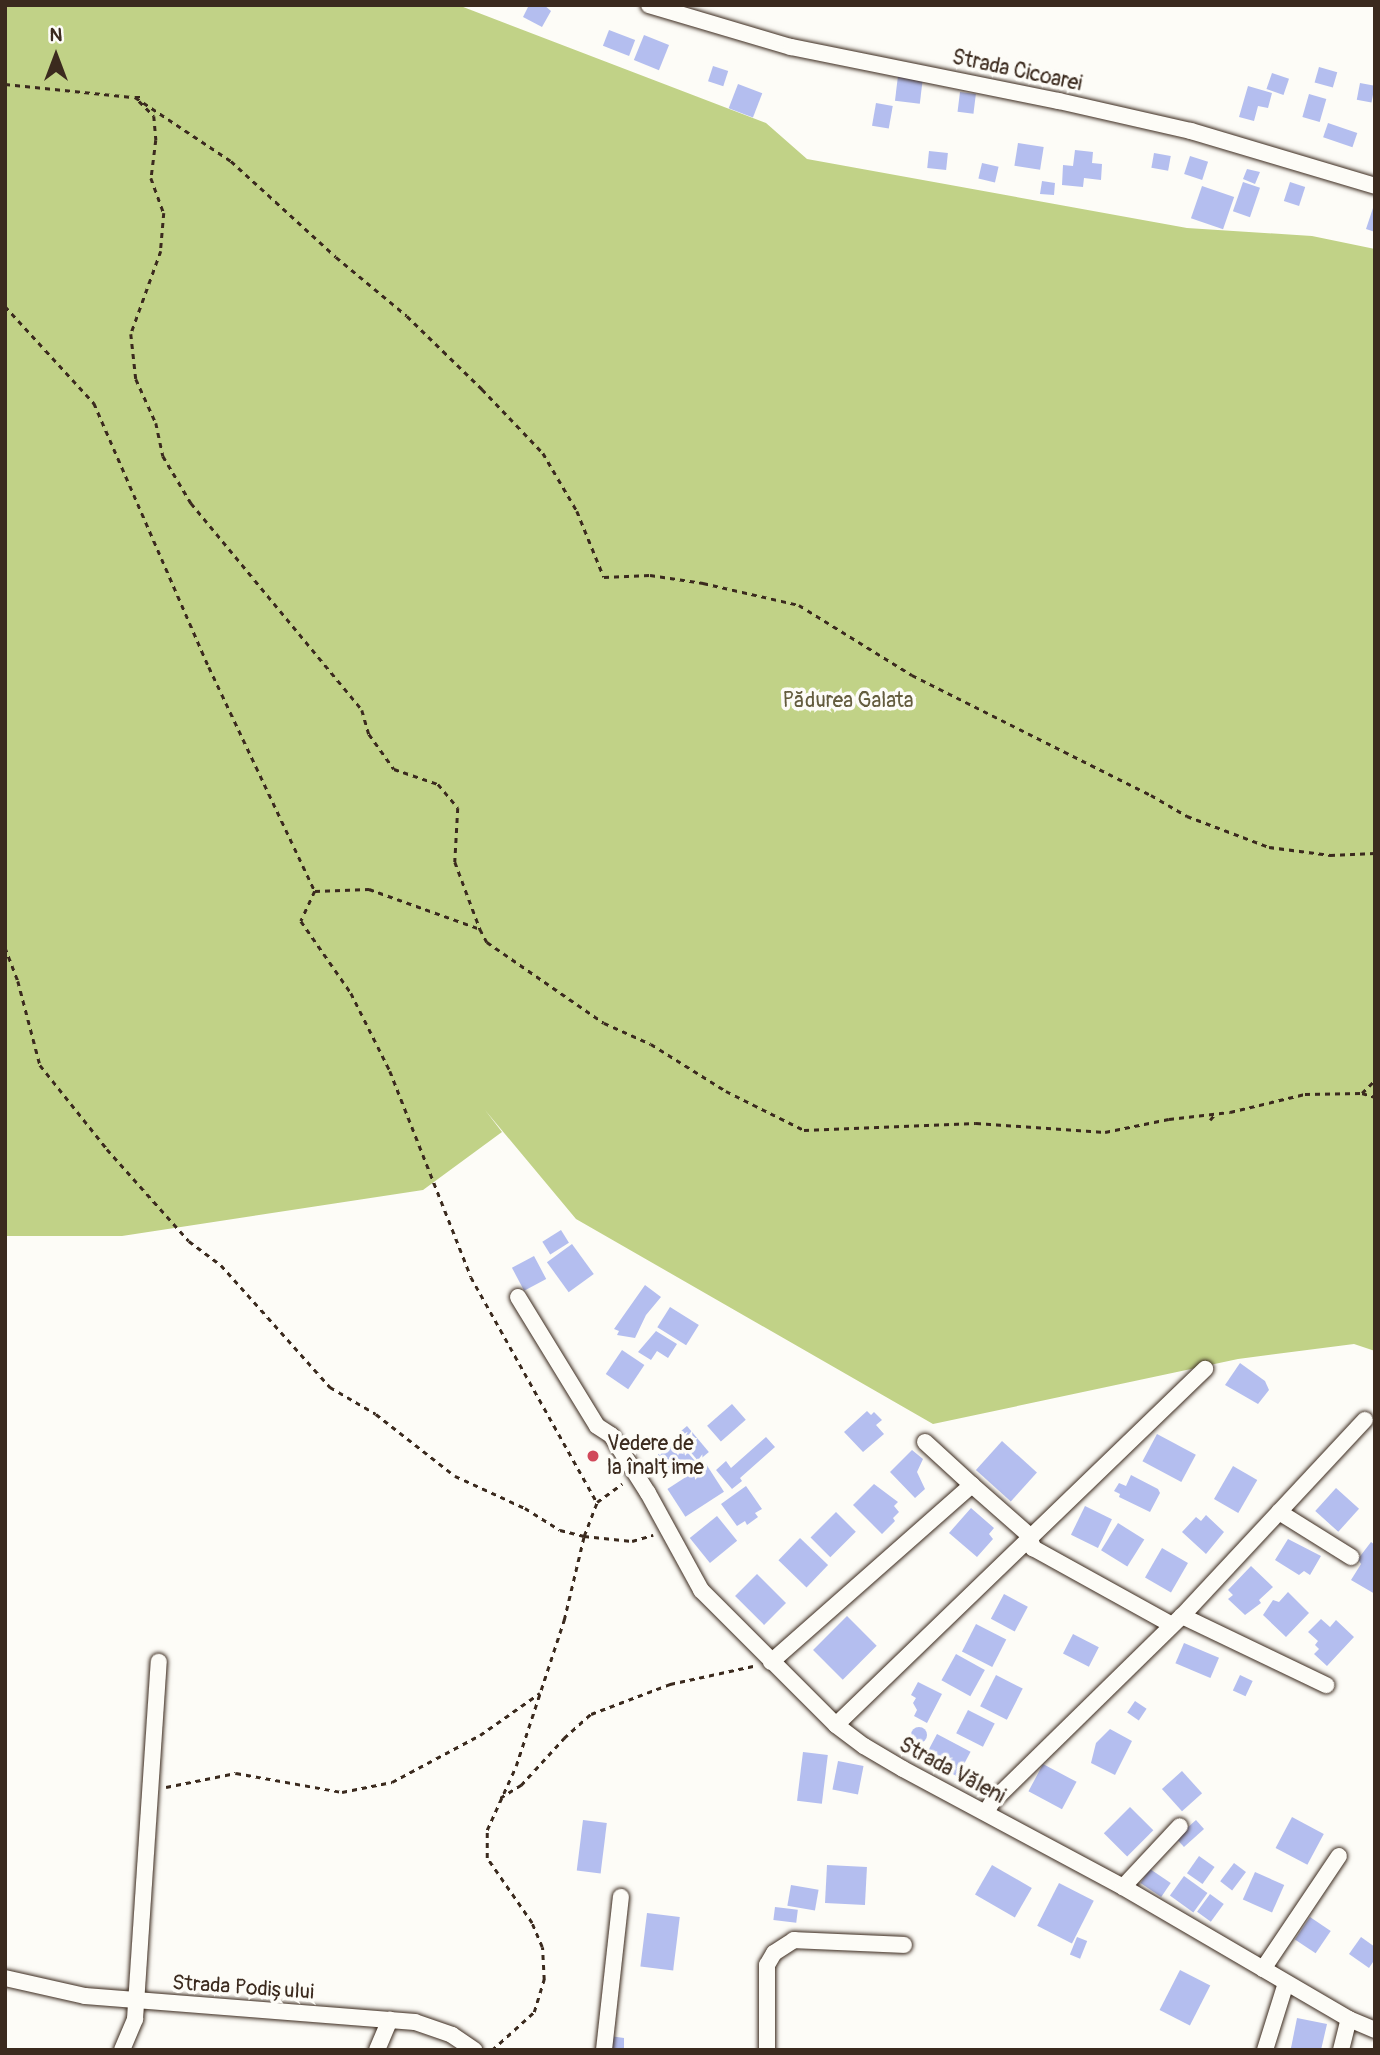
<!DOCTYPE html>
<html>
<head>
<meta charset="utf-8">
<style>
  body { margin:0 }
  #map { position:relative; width:1380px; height:2055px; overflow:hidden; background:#fdfcf7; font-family:Pangolin,sans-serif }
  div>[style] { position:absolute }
  .green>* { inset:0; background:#c1d287 }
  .building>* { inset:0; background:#b4beef; transform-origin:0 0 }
  .round { border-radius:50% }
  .path>* { height:2.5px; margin-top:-1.25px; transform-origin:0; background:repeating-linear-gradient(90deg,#3b2a1e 0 5px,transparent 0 10px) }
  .roads { filter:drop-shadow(0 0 2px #3b2a1e) drop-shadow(0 0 2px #3b2a1e) }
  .street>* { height:16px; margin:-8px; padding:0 8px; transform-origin:8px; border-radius:8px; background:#fdfcf7 }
  .dots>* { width:19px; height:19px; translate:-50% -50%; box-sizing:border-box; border:4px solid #fdfcf7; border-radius:50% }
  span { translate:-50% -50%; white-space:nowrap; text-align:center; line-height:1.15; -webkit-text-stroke:7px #fdfcf7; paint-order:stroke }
  .street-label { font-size:21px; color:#3b2a1e }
  .park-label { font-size:21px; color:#635c3e }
  .poi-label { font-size:21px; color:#3b2a1e }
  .left { translate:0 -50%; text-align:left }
  .frame { position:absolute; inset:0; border:7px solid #3b2a1e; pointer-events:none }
  .north { position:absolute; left:21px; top:21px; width:70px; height:70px; -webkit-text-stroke:5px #fdfcf7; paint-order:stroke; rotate:0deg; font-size:19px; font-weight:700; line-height:28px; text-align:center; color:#3b2a1e }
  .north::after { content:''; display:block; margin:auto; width:24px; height:32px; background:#3b2a1e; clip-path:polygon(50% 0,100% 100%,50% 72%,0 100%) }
</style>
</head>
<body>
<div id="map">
  <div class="green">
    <div style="clip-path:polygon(5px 5px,458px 5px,766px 123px,807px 159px,1187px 228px,1312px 236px,1375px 249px,1375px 1351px,1354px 1344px,1238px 1359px,933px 1424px,576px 1219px,485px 1110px,502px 1132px,423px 1190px,122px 1236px,5px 1236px)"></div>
  </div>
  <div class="building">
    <div style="clip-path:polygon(529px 5px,544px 5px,551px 11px,542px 27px,523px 17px)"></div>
    <div style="left:609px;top:30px;width:28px;height:17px;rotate:21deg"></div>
    <div style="left:644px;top:35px;width:27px;height:27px;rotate:22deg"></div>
    <div style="left:713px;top:66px;width:16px;height:16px;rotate:18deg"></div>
    <div style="left:1319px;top:67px;width:19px;height:16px;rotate:16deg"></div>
    <div style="left:1272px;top:73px;width:18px;height:17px;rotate:19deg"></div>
    <div style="left:898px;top:76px;width:25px;height:25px;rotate:7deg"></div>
    <div style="left:1360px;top:83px;width:15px;height:17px;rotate:11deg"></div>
    <div style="left:738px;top:84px;width:26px;height:26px;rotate:21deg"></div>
    <div style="clip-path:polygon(1248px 86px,1272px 93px,1268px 108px,1258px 106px,1254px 121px,1239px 117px)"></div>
    <div style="left:960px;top:92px;width:16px;height:20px;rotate:7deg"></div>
    <div style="left:1309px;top:94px;width:18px;height:24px;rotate:16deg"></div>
    <div style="left:876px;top:103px;width:17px;height:23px;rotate:10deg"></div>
    <div style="left:1328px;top:123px;width:31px;height:15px;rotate:19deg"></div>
    <div style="left:1018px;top:143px;width:26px;height:23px;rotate:9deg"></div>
    <div style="clip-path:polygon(1075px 150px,1093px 152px,1092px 163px,1102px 164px,1101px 180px,1084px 178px,1083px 187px,1062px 185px,1063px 165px,1073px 166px)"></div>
    <div style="left:929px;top:151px;width:19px;height:17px;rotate:6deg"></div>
    <div style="left:1154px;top:153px;width:17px;height:15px;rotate:10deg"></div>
    <div style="left:1190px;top:156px;width:19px;height:19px;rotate:18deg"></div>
    <div style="left:982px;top:163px;width:17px;height:16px;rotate:13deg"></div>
    <div style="clip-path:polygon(1247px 169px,1260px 172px,1255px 184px,1243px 179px)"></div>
    <div style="clip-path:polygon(1042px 181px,1055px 183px,1054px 195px,1040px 194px)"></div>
    <div style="left:1243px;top:182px;width:18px;height:31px;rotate:19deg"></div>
    <div style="left:1290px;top:182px;width:16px;height:20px;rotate:18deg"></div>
    <div style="left:1202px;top:186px;width:34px;height:34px;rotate:19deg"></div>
    <div style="clip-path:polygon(1375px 202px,1375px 232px,1366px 229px)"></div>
    <div style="left:561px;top:1230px;width:15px;height:22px;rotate:58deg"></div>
    <div style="left:572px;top:1244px;width:37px;height:31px;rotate:54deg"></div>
    <div style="left:534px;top:1256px;width:26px;height:25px;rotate:62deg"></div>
    <div style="clip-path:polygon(645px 1285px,661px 1297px,646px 1315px,635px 1338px,617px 1335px,619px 1331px,614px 1329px)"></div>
    <div style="left:670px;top:1307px;width:34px;height:24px;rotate:32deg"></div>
    <div style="clip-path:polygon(656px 1331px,677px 1344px,668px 1358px,657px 1351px,651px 1360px,638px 1352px)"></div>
    <div style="left:622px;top:1350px;width:27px;height:29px;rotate:34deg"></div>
    <div style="clip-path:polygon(1240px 1363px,1265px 1381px,1269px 1390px,1258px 1404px,1225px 1385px)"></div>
    <div style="left:732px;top:1404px;width:21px;height:33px;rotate:49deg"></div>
    <div style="clip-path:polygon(867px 1411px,871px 1415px,874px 1412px,882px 1420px,876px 1425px,884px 1434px,863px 1452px,844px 1432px)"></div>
    <div style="left:687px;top:1426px;width:34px;height:14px;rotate:50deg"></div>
    <div style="left:1157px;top:1434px;width:44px;height:31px;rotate:28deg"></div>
    <div style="clip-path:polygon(766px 1437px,775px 1447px,740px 1478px,742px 1481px,732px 1489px,716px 1470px,726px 1461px,731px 1468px)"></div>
    <div style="left:676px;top:1439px;width:29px;height:24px;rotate:49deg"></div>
    <div style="left:1002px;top:1441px;width:47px;height:39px;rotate:42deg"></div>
    <div style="clip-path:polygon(912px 1450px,923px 1459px,917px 1472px,925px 1489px,915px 1498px,890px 1472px)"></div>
    <div style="left:706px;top:1464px;width:33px;height:46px;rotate:57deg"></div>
    <div style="left:1233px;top:1466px;width:28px;height:38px;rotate:30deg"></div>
    <div style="clip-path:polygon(1131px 1475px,1158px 1489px,1160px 1493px,1150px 1512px,1119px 1497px,1120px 1494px,1114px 1491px,1119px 1483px,1126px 1486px)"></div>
    <div style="clip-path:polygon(874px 1484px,898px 1502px,894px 1506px,899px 1512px,893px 1518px,895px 1521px,882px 1534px,853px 1505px)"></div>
    <div style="clip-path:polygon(746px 1486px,762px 1509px,755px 1513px,758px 1517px,747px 1525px,745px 1521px,737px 1526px,721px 1504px)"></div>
    <div style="left:1336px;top:1488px;width:31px;height:31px;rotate:42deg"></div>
    <div style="left:1085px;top:1506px;width:30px;height:32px;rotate:26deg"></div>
    <div style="clip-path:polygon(971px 1508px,994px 1528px,989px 1534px,993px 1539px,977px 1557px,949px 1533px)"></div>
    <div style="left:836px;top:1512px;width:28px;height:36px;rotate:45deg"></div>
    <div style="clip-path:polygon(1206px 1515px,1224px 1532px,1206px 1554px,1182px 1532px,1196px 1517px,1201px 1521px)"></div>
    <div style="left:717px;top:1516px;width:32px;height:35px;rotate:51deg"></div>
    <div style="left:1118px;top:1523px;width:31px;height:32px;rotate:32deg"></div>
    <div style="left:800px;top:1538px;width:39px;height:31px;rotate:44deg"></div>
    <div style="clip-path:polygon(1288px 1539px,1321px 1556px,1310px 1575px,1304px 1571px,1299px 1575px,1275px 1560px)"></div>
    <div style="clip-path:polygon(1371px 1542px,1375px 1545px,1375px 1594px,1351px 1580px,1361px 1564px,1358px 1559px)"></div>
    <div style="left:1162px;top:1548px;width:30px;height:34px;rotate:30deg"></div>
    <div style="clip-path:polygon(1251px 1566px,1273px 1587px,1259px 1600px,1261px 1603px,1245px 1615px,1228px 1599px,1233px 1595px,1228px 1590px)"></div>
    <div style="left:757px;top:1574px;width:41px;height:31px;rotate:45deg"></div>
    <div style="clip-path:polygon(1288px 1592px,1309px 1613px,1286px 1637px,1263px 1615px,1273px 1600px,1279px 1602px)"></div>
    <div style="left:1004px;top:1594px;width:27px;height:28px;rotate:28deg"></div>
    <div style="left:847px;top:1616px;width:42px;height:48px;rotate:45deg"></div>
    <div style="clip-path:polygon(1321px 1619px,1330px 1627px,1336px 1620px,1354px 1637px,1327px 1666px,1314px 1654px,1319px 1649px,1315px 1645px,1318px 1641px,1308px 1632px)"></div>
    <div style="left:976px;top:1624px;width:34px;height:31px;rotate:27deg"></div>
    <div style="left:1073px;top:1634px;width:29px;height:22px;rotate:27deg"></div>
    <div style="left:1184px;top:1643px;width:38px;height:22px;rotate:23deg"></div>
    <div style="left:956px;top:1654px;width:33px;height:30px;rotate:29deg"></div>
    <div style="left:996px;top:1675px;width:30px;height:35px;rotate:27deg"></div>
    <div style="left:1240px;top:1675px;width:14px;height:17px;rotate:25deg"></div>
    <div style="clip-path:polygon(918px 1682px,942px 1694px,927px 1723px,914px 1716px,917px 1710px,913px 1703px,916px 1698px,911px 1695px)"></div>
    <div style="left:1135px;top:1701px;width:14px;height:14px;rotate:34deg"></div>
    <div style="left:968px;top:1710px;width:30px;height:26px;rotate:27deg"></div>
    <div class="round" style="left:911px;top:1727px;width:16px;height:16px"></div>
    <div style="clip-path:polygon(1110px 1729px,1132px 1741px,1115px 1775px,1091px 1763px,1096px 1743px)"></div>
    <div style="left:937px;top:1734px;width:38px;height:28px;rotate:28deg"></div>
    <div style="left:803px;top:1752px;width:25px;height:49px;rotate:7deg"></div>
    <div style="left:838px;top:1761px;width:26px;height:29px;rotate:11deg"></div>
    <div style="left:1043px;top:1764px;width:38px;height:31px;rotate:28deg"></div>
    <div style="left:1182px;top:1771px;width:30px;height:27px;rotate:48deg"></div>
    <div style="left:1130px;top:1807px;width:33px;height:37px;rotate:45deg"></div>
    <div style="left:1292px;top:1817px;width:36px;height:35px;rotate:28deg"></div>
    <div style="left:583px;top:1820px;width:24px;height:51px;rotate:7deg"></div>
    <div style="left:1196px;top:1820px;width:12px;height:27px;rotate:48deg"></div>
    <div style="left:1199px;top:1856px;width:19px;height:21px;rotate:35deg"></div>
    <div style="left:1234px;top:1863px;width:15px;height:23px;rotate:37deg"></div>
    <div style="left:827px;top:1865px;width:40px;height:38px;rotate:3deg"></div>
    <div style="left:992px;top:1865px;width:46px;height:34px;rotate:30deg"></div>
    <div style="left:1150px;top:1869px;width:25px;height:17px;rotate:34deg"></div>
    <div style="left:1255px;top:1872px;width:32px;height:30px;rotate:24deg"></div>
    <div style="left:1184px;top:1876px;width:29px;height:24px;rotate:36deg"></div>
    <div style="left:1059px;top:1883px;width:39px;height:48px;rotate:27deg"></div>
    <div style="left:791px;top:1885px;width:28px;height:21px;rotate:10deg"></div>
    <div style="left:1210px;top:1894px;width:17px;height:22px;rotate:36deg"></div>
    <div style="left:775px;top:1907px;width:23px;height:13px;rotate:7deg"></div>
    <div style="left:647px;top:1913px;width:33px;height:54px;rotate:7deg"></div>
    <div style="left:1310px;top:1917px;width:25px;height:27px;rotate:34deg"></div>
    <div style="left:1077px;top:1937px;width:11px;height:19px;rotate:22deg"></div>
    <div style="clip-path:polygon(1361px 1937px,1375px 1947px,1375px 1959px,1369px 1968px,1349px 1954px)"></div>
    <div style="left:1180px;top:1970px;width:34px;height:45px;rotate:27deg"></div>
    <div style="clip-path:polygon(1297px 2018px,1327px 2024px,1321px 2050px,1291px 2048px)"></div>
    <div style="clip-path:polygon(610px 2036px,624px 2038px,624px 2050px,609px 2050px)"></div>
  </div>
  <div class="path">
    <div style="left:5px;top:84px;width:130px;rotate:5.8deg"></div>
    <div style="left:135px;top:97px;width:115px;rotate:33.7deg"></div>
    <div style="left:231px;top:161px;width:142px;rotate:42.4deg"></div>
    <div style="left:336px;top:257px;width:92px;rotate:39.7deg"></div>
    <div style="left:407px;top:316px;width:105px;rotate:44.2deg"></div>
    <div style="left:482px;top:389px;width:88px;rotate:46.4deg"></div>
    <div style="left:543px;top:453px;width:67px;rotate:59.6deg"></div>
    <div style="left:577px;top:511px;width:71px;rotate:67.8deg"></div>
    <div style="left:604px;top:577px;width:46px;rotate:-2.5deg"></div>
    <div style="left:650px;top:575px;width:54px;rotate:8.6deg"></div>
    <div style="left:703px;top:583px;width:98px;rotate:12.9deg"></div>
    <div style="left:799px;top:605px;width:133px;rotate:31.8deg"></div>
    <div style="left:912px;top:675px;width:267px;rotate:26.7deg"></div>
    <div style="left:1151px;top:795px;width:42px;rotate:30.3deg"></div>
    <div style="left:1187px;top:816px;width:88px;rotate:20.7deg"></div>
    <div style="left:1269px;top:847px;width:62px;rotate:7.5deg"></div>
    <div style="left:1330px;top:855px;width:45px;rotate:-2.5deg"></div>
    <div style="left:135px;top:97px;width:10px"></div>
    <div style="left:139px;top:101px;width:21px;rotate:45deg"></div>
    <div style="left:154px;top:116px;width:24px;rotate:85deg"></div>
    <div style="left:156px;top:140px;width:38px;rotate:97deg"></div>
    <div style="left:151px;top:178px;width:37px;rotate:70deg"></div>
    <div style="left:164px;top:213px;width:38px;rotate:95deg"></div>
    <div style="left:161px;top:251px;width:88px;rotate:109.9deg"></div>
    <div style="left:131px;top:334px;width:45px;rotate:83.7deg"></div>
    <div style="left:136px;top:379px;width:48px;rotate:65.6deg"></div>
    <div style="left:156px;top:423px;width:34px;rotate:78deg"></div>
    <div style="left:163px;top:456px;width:55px;rotate:59.2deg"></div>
    <div style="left:191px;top:503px;width:268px;rotate:50.4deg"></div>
    <div style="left:362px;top:710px;width:25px;rotate:74deg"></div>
    <div style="left:369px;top:734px;width:43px;rotate:54.5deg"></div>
    <div style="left:394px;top:769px;width:46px;rotate:18.8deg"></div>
    <div style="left:438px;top:784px;width:31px;rotate:50deg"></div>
    <div style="left:458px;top:808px;width:54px;rotate:93.2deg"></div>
    <div style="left:455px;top:862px;width:72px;rotate:69.5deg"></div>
    <div style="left:5px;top:306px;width:132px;rotate:47.5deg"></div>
    <div style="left:94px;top:403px;width:288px;rotate:66.5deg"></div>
    <div style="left:209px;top:667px;width:248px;rotate:64.7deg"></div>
    <div style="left:315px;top:891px;width:33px;rotate:115deg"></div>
    <div style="left:301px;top:921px;width:88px;rotate:55.2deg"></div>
    <div style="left:351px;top:993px;width:87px;rotate:63.4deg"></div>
    <div style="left:390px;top:1071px;width:221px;rotate:68.5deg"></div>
    <div style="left:471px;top:1277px;width:258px;rotate:60.8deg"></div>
    <div style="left:315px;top:891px;width:54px;rotate:-2.1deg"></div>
    <div style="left:369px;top:889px;width:118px;rotate:19.8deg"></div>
    <div style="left:480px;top:929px;width:15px;rotate:62deg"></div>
    <div style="left:487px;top:942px;width:142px;rotate:34.7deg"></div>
    <div style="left:604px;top:1023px;width:51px;rotate:24.1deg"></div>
    <div style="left:651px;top:1044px;width:89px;rotate:32.1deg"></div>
    <div style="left:726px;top:1091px;width:87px;rotate:26.6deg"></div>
    <div style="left:804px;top:1130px;width:172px;rotate:-2.3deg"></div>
    <div style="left:976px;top:1123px;width:129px;rotate:4deg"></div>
    <div style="left:1105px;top:1132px;width:65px;rotate:-11.5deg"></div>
    <div style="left:1169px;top:1119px;width:61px;rotate:-6.5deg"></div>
    <div style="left:1230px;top:1112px;width:77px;rotate:-13.5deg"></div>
    <div style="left:1305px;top:1094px;width:57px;rotate:-1deg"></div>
    <div style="left:1362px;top:1093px;width:18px;rotate:-45deg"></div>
    <div style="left:5px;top:947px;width:36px;rotate:69deg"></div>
    <div style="left:18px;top:981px;width:87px;rotate:75.3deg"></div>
    <div style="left:40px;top:1065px;width:107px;rotate:51.4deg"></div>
    <div style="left:107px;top:1149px;width:123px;rotate:48.3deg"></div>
    <div style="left:189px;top:1241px;width:40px;rotate:37deg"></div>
    <div style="left:221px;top:1265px;width:164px;rotate:48.2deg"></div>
    <div style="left:330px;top:1387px;width:53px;rotate:30.4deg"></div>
    <div style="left:376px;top:1414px;width:100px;rotate:38.1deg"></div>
    <div style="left:455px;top:1476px;width:77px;rotate:24.6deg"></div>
    <div style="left:525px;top:1508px;width:41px;rotate:32.2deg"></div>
    <div style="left:560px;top:1530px;width:25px;rotate:14deg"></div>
    <div style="left:584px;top:1536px;width:48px;rotate:5.9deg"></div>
    <div style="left:632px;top:1541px;width:22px;rotate:-16deg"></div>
    <div style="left:1362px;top:1093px;width:14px;rotate:17deg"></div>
    <div style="left:1210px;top:1120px;width:8px;rotate:-50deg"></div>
    <div style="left:166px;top:1787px;width:71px;rotate:-11.3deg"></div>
    <div style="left:236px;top:1773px;width:108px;rotate:10.2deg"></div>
    <div style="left:342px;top:1792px;width:51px;rotate:-11.3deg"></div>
    <div style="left:392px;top:1782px;width:100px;rotate:-28.1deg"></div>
    <div style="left:480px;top:1735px;width:73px;rotate:-35deg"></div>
    <div style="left:500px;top:1798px;width:25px;rotate:-32deg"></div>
    <div style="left:521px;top:1785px;width:64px;rotate:-47.5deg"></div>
    <div style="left:564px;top:1738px;width:36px;rotate:-42deg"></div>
    <div style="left:591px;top:1714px;width:85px;rotate:-20.8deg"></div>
    <div style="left:670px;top:1684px;width:85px;rotate:-12.2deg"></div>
    <div style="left:492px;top:2050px;width:57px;rotate:-42.1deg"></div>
    <div style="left:534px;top:2012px;width:34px;rotate:-73deg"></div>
    <div style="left:544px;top:1980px;width:33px;rotate:-93deg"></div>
    <div style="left:542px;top:1947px;width:26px;rotate:-113deg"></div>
    <div style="left:532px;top:1923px;width:79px;rotate:-124.7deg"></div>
    <div style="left:487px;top:1858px;width:28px;rotate:-90deg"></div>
    <div style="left:487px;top:1830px;width:70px;rotate:-65.6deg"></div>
    <div style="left:516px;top:1766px;width:154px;rotate:-71.8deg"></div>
    <div style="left:564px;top:1620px;width:86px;rotate:-76.6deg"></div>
    <div style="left:584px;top:1536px;width:36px;rotate:-69deg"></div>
    <div style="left:597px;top:1502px;width:31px;rotate:-36deg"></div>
  </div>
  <div class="roads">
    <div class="street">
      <div style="left:649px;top:5px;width:148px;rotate:16.5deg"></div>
      <div style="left:791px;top:47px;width:273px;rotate:11.4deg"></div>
      <div style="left:1059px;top:101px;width:135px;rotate:12.8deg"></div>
      <div style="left:1191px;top:131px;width:192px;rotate:16.6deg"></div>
      <div style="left:518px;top:1297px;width:151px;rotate:58.5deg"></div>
      <div style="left:597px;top:1426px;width:17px;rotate:33deg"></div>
      <div style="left:611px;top:1435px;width:69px;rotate:57.5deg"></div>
      <div style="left:648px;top:1493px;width:111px;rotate:61.3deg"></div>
      <div style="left:701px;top:1590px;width:191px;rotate:45deg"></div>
      <div style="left:836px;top:1725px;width:35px;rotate:37deg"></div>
      <div style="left:864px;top:1746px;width:45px;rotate:30.5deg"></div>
      <div style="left:903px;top:1769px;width:250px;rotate:28.2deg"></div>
      <div style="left:1123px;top:1887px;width:262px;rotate:30.3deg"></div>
      <div style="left:1349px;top:2019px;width:28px;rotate:23deg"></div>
      <div style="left:925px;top:1442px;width:64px;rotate:42.5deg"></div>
      <div style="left:1279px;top:1512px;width:85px;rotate:32deg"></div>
      <div style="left:1182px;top:1616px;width:160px;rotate:25.6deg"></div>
      <div style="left:771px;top:1662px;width:268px;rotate:-41.4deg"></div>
      <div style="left:972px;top:1485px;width:76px;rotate:41.3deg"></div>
      <div style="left:1029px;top:1535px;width:14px;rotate:73deg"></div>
      <div style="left:1033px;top:1548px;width:159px;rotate:29deg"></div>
      <div style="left:836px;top:1725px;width:513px;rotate:-43.97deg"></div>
      <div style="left:986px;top:1812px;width:13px;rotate:-58deg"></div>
      <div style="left:993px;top:1801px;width:264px;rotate:-44.4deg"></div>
      <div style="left:1182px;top:1616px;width:268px;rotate:-47deg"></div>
      <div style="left:1123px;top:1887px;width:83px;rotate:-46.9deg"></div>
      <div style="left:1263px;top:1969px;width:136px;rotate:-56.1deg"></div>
      <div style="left:5px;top:1978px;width:82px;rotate:12.7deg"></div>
      <div style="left:85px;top:1996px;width:331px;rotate:4.5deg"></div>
      <div style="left:415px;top:2022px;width:39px;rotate:19deg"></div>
      <div style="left:452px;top:2035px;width:27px;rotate:34deg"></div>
      <div style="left:122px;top:2050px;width:34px;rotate:-67deg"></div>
      <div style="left:135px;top:2019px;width:358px;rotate:-86.2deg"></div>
      <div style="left:377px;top:2050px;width:33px;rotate:-67deg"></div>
      <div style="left:604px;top:2050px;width:154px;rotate:-83.7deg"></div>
      <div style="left:767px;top:2050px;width:85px;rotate:-90deg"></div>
      <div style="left:767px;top:1965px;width:14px;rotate:-60deg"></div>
      <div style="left:774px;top:1953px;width:24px;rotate:-33deg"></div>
      <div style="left:794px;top:1940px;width:110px;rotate:2.6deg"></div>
      <div style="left:1265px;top:2050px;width:70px;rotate:-72.6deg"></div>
      <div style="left:1341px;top:2050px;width:32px;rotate:-76deg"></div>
    </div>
  </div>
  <div class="dots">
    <div style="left:593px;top:1456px;background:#d1495b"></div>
  </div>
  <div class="street-label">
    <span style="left:1017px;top:71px;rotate:12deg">Strada Cicoarei</span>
    <span style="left:952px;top:1771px;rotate:28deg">Strada Văleni</span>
    <span style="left:243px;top:1988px;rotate:4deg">Strada Podișului</span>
  </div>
  <div class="park-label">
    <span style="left:848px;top:701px">Pădurea Galata</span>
  </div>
  <div class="poi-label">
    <span class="left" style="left:607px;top:1456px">Vedere de<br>la înalțime</span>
  </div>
  <div class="frame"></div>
  <div class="north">N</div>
</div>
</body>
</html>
